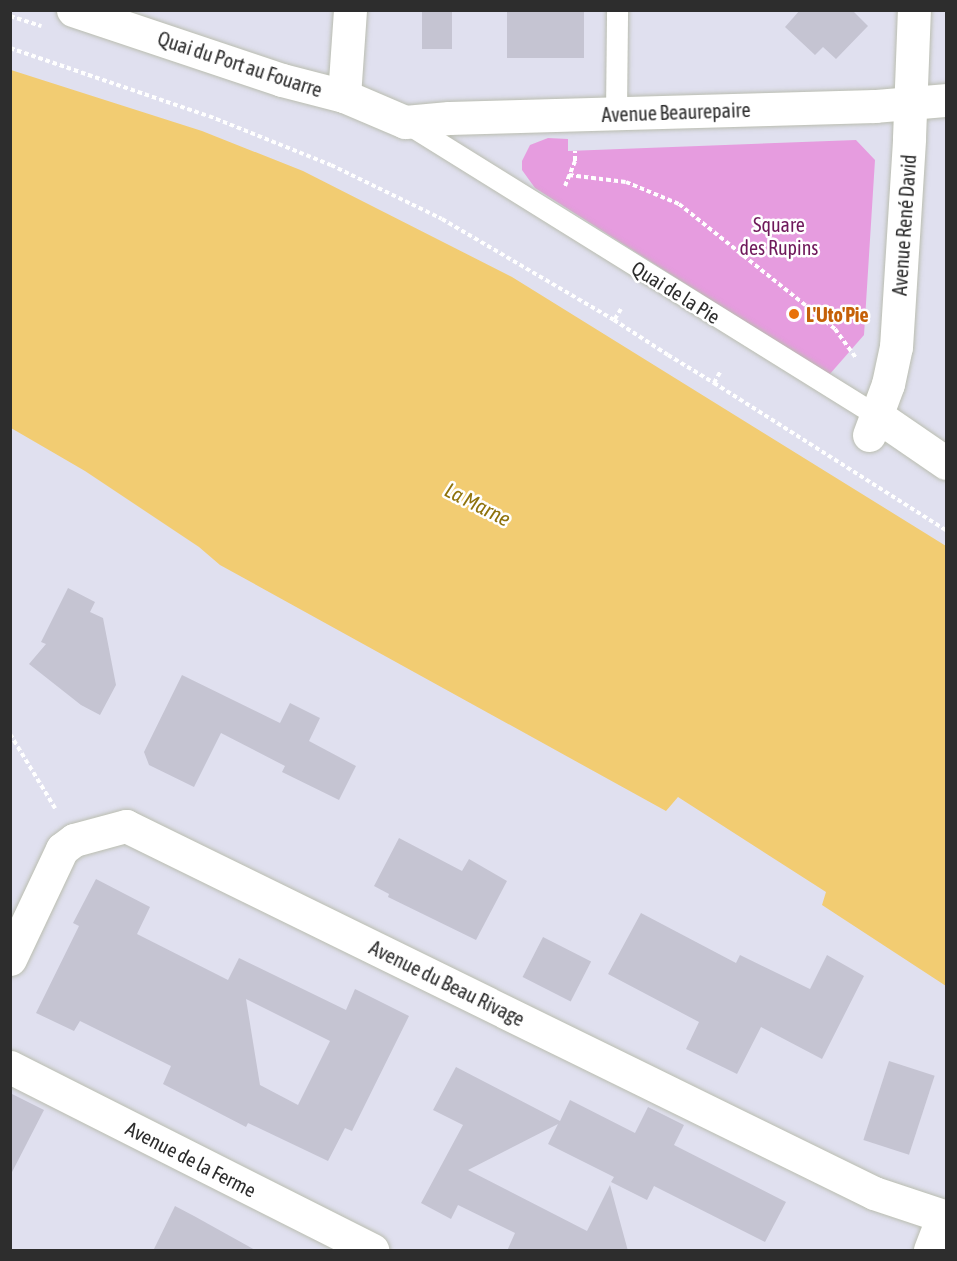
<!DOCTYPE html>
<html>
<head>
<meta charset="utf-8">
<style>
  body { margin:0 }
  #map { position:relative; width:957px; height:1261px; overflow:hidden; background:#e0e0ef; font-family:"Asap Condensed",sans-serif }
  div>[style] { position:absolute }
  .green>* { inset:0; background:#e69cdf }
  .water>* { inset:0; background:#f2cc72 }
  .building>* { inset:0; background:#c5c4d2; transform-origin:0 0 }
  .path>* { height:4px; margin-top:-2px; transform-origin:0; background:repeating-linear-gradient(90deg,#fff 0 4.5px,transparent 0 7.5px) }
  .roads { filter:drop-shadow(0 0 2px #babdb0) drop-shadow(0 0 2px #babdb0) }
  .service>* { height:21px; margin:-10.5px; padding:0 10.5px; transform-origin:10.5px; border-radius:10.5px; background:#fff }
  .minor>* { height:33px; margin:-16.5px; padding:0 16.5px; transform-origin:16.5px; border-radius:16.5px; background:#fff }
  .tertiary>* { height:33px; margin:-16.5px; padding:0 16.5px; transform-origin:16.5px; border-radius:16.5px; background:#fff }
  .dots>* { width:16px; height:16px; translate:-50% -50%; box-sizing:border-box; border:3px solid #fff; border-radius:50% }
  span { translate:-50% -50%; white-space:nowrap; text-align:center; line-height:1.15; -webkit-text-stroke:5px #fff; paint-order:stroke }
  .street-label { font-size:20px; color:#2d2d2d }
  .park-label { font-size:20px; color:#6f195b }
  .food-label { font-size:20px; color:#c56008; font-weight:700 }
  .left { translate:0 -50%; text-align:left }
  .water-label { font-size:21px; color:#8f720b; font-style:italic }
  .frame { position:absolute; inset:0; border:12px solid #2d2d2d; pointer-events:none }
</style>
</head>
<body>
<div id="map">
  <div class="green">
    <div style="clip-path:polygon(548px 138px,568px 139px,568px 151px,856px 140px,875px 160px,864px 335px,829px 375px,535px 188px,522px 170px,522px 161px,530px 145px)"></div>
  </div>
  <div class="water">
    <div style="clip-path:polygon(11px 70px,202px 131px,303px 171px,512px 277px,946px 546px,946px 986px,822px 905px,826px 892px,678px 797px,666px 811px,220px 565px,199px 547px,85px 471px,11px 428px)"></div>
  </div>
  <div class="building">
    <div style="left:422px;top:10px;width:30px;height:39px"></div>
    <div style="left:507px;top:10px;width:77px;height:48px"></div>
    <div style="clip-path:polygon(800px 10px,852px 10px,868px 26px,836px 59px,823px 47px,815px 55px,785px 27px)"></div>
    <div style="clip-path:polygon(68px 588px,95px 602px,90px 612px,103px 618px,116px 685px,100px 715px,81px 705px,29px 664px,46px 644px,41px 642px)"></div>
    <div style="clip-path:polygon(182px 675px,280px 723px,290px 703px,320px 718px,309px 741px,356px 766px,339px 800px,282px 772px,285px 766px,221px 733px,194px 787px,149px 765px,144px 752px)"></div>
    <div style="clip-path:polygon(399px 838px,462px 871px,469px 859px,507px 881px,476px 940px,388px 897px,389px 894px,374px 886px)"></div>
    <div style="clip-path:polygon(evenodd,96px 879px,150px 907px,137px 934px,228px 980px,239px 958px,346px 1010px,355px 989px,409px 1016px,352px 1131px,345px 1128px,328px 1161px,248px 1123px,246px 1127px,163px 1084px,171px 1066px,80px 1021px,74px 1031px,36px 1013px,79px 926px,73px 923px,96px 879px,246px 999px,330px 1041px,298px 1105px,260px 1085px,246px 999px)"></div>
    <div style="clip-path:polygon(641px 913px,736px 963px,740px 955px,810px 989px,827px 955px,864px 976px,822px 1059px,761px 1027px,737px 1074px,686px 1049px,699px 1022px,608px 974px)"></div>
    <div style="left:543px;top:937px;width:54px;height:45px;rotate:27deg"></div>
    <div style="left:889px;top:1061px;width:48px;height:83px;rotate:18deg"></div>
    <div style="clip-path:polygon(456px 1067px,560px 1121px,570px 1100px,635px 1133px,648px 1107px,684px 1125px,674px 1145px,786px 1202px,765px 1242px,654px 1186px,647px 1200px,611px 1182px,614px 1177px,548px 1144px,558px 1124px,468px 1170px,587px 1231px,610px 1185px,628px 1251px,507px 1251px,515px 1233px,458px 1205px,451px 1219px,421px 1203px,463px 1125px,433px 1110px)"></div>
    <div style="clip-path:polygon(10px 1093px,44px 1110px,10px 1176px)"></div>
    <div style="clip-path:polygon(175px 1206px,194px 1216px,257px 1251px,153px 1251px)"></div>
  </div>
  <div class="path">
    <div style="left:10px;top:16px;width:33px;rotate:18deg"></div>
    <div style="left:10px;top:48px;width:210px;rotate:18.9deg"></div>
    <div style="left:209px;top:116px;width:131px;rotate:21.9deg"></div>
    <div style="left:331px;top:165px;width:123px;rotate:25.9deg"></div>
    <div style="left:442px;top:219px;width:199px;rotate:30.4deg"></div>
    <div style="left:569px;top:175px;width:57px;rotate:7deg"></div>
    <div style="left:626px;top:182px;width:57px;rotate:22.5deg"></div>
    <div style="left:679px;top:204px;width:200px;rotate:38.7deg"></div>
    <div style="left:835px;top:329px;width:36px;rotate:54deg"></div>
    <div style="left:565px;top:186px;width:27px;rotate:-68deg"></div>
    <div style="left:575px;top:161px;width:10px;rotate:-90deg"></div>
    <div style="left:621px;top:309px;width:13px;rotate:122deg"></div>
    <div style="left:614px;top:320px;width:64px;rotate:32.9deg"></div>
    <div style="left:668px;top:355px;width:54px;rotate:31.3deg"></div>
    <div style="left:714px;top:383px;width:13px;rotate:-61deg"></div>
    <div style="left:714px;top:383px;width:275px;rotate:32.4deg"></div>
    <div style="left:10px;top:734px;width:87px;rotate:58.7deg"></div>
  </div>
  <div class="roads">
    <div class="service">
      <div style="left:616px;top:113px;width:103px;rotate:-89.4deg"></div>
      <div style="left:405px;top:122px;width:555px;rotate:31.88deg"></div>
    </div>
    <div class="minor">
      <div style="left:344px;top:96px;width:86px;rotate:-86deg"></div>
      <div style="left:405px;top:122px;width:44px;rotate:-5.2deg"></div>
      <div style="left:449px;top:118px;width:426px;rotate:-1.6deg"></div>
      <div style="left:875px;top:106px;width:71px;rotate:-4.8deg"></div>
      <div style="left:869px;top:435px;width:54px;rotate:-69.6deg"></div>
      <div style="left:888px;top:384px;width:38px;rotate:-78deg"></div>
      <div style="left:896px;top:347px;width:209px;rotate:-86.4deg"></div>
      <div style="left:909px;top:138px;width:128px;rotate:-87.8deg"></div>
      <div style="left:10px;top:959px;width:122px;rotate:-64.7deg"></div>
      <div style="left:62px;top:849px;width:15px;rotate:-37deg"></div>
      <div style="left:74px;top:840px;width:54px;rotate:-15.1deg"></div>
      <div style="left:126px;top:826px;width:833px;rotate:26.13deg"></div>
      <div style="left:874px;top:1193px;width:76px;rotate:18.4deg"></div>
      <div style="left:10px;top:1067px;width:406px;rotate:26.8deg"></div>
      <div style="left:930px;top:1250px;width:36px;rotate:-69deg"></div>
    </div>
    <div class="tertiary">
      <div style="left:73px;top:10px;width:220px;rotate:18.5deg"></div>
      <div style="left:282px;top:80px;width:64px;rotate:14.5deg"></div>
      <div style="left:344px;top:96px;width:66px;rotate:23.1deg"></div>
      <div style="left:876px;top:415px;width:85px;rotate:34.4deg"></div>
    </div>
  </div>
  <div class="dots">
    <div style="left:794px;top:314px;background:#e8710a"></div>
  </div>
  <div class="street-label">
    <span style="left:240px;top:64px;rotate:18deg">Quai du Port au Fouarre</span>
    <span style="left:676px;top:112px;rotate:-2deg">Avenue Beaurepaire</span>
    <span style="left:904px;top:225px;rotate:-86deg">Avenue René David</span>
    <span style="left:676px;top:292px;rotate:32deg">Quai de la Pie</span>
    <span style="left:447px;top:983px;rotate:26deg">Avenue du Beau Rivage</span>
    <span style="left:191px;top:1159px;rotate:27deg">Avenue de la Ferme</span>
  </div>
  <div class="park-label">
    <span style="left:779px;top:236px">Square<br>des Rupins</span>
  </div>
  <div class="food-label">
    <span class="left" style="left:806px;top:314px">L'Uto'Pie</span>
  </div>
  <div class="water-label">
    <span style="left:478px;top:504px;rotate:27deg">La Marne</span>
  </div>
  <div class="frame"></div>
</div>
</body>
</html>
